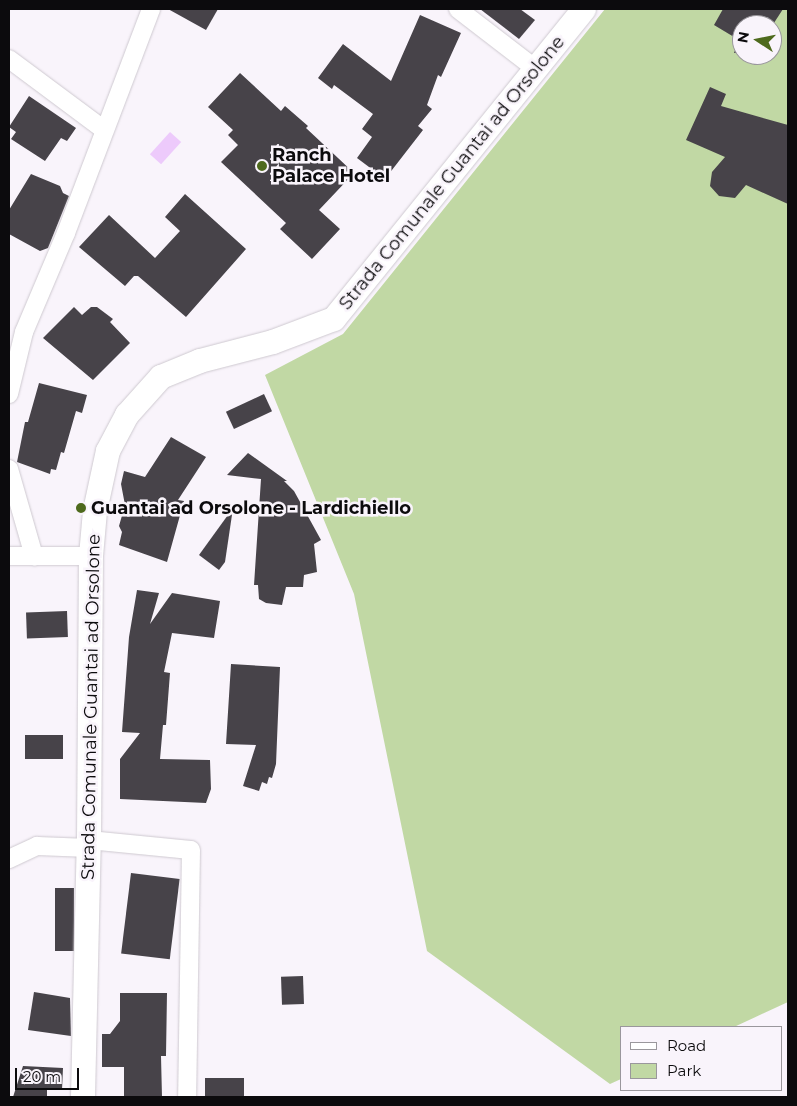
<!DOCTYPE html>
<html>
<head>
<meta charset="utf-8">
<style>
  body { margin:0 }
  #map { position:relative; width:797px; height:1106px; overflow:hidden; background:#f9f4fb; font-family:Montserrat,sans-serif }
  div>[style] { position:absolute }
  .green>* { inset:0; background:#c1d8a4 }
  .water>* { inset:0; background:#edcafb; transform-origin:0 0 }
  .building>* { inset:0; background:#474349; transform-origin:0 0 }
  .roads { filter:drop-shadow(0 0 1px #cec9d0) drop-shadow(0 0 1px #cec9d0) }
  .street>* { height:18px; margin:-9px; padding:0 9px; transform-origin:9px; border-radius:9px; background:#fff }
  .secondary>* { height:24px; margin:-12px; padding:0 12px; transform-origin:12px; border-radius:12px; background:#fff }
  .dots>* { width:14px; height:14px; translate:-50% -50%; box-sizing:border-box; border:2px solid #f9f4fb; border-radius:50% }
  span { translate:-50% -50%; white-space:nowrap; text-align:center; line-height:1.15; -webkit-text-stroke:5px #f9f4fb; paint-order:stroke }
  .poi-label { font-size:18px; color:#0c0b0d; font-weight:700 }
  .left { translate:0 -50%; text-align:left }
  .street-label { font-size:18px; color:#0c0b0d }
  .frame { position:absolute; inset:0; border:10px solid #0c0b0d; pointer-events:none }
  .legend { position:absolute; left:620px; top:1026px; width:162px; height:65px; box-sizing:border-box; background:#f9f4fb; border:1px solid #9a979c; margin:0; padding:6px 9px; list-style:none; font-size:15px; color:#0c0b0d }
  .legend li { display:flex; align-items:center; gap:10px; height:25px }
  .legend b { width:25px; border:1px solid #9a979c }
  .north { position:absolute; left:732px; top:15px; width:50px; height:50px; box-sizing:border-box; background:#f9f4fb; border:1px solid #9a979c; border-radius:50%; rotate:281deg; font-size:14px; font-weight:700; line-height:20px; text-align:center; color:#0c0b0d }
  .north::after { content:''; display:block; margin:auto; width:18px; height:22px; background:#4e6a1d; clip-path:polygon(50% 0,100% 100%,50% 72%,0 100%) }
  .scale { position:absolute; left:15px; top:1068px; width:64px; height:22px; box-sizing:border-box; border:2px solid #0c0b0d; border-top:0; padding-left:6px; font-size:15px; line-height:18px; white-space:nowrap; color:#0c0b0d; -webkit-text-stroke:4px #f9f4fb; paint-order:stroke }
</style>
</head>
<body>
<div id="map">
  <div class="green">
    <div style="clip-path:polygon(evenodd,605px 9px,788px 9px,788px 1002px,734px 1027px,621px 1027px,621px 1079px,610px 1084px,427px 951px,354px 594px,265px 375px,343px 334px,605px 9px,742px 25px,772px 25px,772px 55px,742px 55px,742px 25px)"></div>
  </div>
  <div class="water">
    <div style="left:170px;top:132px;width:15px;height:30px;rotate:42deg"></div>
  </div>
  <div class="building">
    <div style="clip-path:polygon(168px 9px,218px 9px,206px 30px)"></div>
    <div style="clip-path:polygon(480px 9px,520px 9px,535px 20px,519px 39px)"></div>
    <div style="clip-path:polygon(723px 9px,783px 9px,772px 26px,742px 25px,742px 53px,734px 53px,739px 40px,714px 25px)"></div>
    <div style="clip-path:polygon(420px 15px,461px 33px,441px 77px,438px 75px,427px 105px,432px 109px,418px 126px,423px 130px,385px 179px,357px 158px,372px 137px,362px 129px,373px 114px,334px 85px,332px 89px,318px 78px,343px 44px,391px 81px)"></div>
    <div style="clip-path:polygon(240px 73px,281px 111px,285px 106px,308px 126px,306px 128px,354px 173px,319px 210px,340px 229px,312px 259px,280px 229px,286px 223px,221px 162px,238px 145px,228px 135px,233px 130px,208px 107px)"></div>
    <div style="clip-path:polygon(710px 87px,726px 94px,721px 106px,788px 125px,788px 204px,746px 185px,735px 198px,719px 196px,710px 186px,712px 172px,725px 157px,686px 140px)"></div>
    <div style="clip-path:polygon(29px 96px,76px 128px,67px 141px,61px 138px,45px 161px,11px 139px,16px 132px,9px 127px)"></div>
    <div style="clip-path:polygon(31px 174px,60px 186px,63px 193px,69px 196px,48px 248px,40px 251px,9px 234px,9px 210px)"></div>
    <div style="clip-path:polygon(185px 194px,246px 249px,186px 317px,138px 276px,134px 276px,125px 286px,79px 247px,109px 215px,155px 258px,180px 231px,165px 217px)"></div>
    <div style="clip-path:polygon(74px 307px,82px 315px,91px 307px,97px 307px,113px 319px,110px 322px,130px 343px,93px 380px,43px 338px)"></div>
    <div style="clip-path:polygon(39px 383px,87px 395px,82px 413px,76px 411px,64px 453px,61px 452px,56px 470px,51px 469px,50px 474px,17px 462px,25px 422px,28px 422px)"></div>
    <div style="left:264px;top:394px;width:19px;height:42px;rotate:65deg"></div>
    <div style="clip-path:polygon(171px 437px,206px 457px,178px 500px,184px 501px,167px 562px,119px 545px,122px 532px,119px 526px,125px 505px,121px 484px,124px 471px,145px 477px)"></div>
    <div style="clip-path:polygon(248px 453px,287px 481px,284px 481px,294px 491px,321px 540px,314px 544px,317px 572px,304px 575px,303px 587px,286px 587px,282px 605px,266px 603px,259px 599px,258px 585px,254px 585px,261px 479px,227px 475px)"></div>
    <div style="clip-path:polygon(233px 508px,225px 562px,219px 570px,199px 555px)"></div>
    <div style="clip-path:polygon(137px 590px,159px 593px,150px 624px,172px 593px,220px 601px,214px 638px,172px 633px,164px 672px,170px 673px,166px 725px,163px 725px,160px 759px,210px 760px,211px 789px,206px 803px,120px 799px,120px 759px,140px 733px,122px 732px,129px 637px)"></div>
    <div style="left:67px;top:611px;width:26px;height:41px;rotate:88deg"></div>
    <div style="clip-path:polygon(231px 664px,280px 667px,276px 764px,272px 778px,269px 777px,267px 784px,262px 782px,259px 791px,243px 786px,256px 745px,226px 744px)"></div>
    <div style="left:63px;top:735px;width:24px;height:38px;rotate:90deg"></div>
    <div style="left:131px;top:873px;width:49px;height:81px;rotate:7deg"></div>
    <div style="left:55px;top:888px;width:19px;height:63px"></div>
    <div style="left:303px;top:976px;width:28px;height:22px;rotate:88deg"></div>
    <div style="clip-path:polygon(34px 992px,70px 998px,71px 1036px,28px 1030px)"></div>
    <div style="clip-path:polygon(120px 993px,167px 993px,166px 1056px,161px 1056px,162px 1097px,124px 1097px,124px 1067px,102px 1067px,102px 1034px,110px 1034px,120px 1021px)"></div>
    <div style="clip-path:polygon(23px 1066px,63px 1068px,62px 1090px,47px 1090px,47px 1097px,13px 1097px)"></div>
    <div style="left:205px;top:1078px;width:39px;height:19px"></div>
  </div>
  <div class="roads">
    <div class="street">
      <div style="left:458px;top:9px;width:98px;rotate:37.6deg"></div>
      <div style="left:9px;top:59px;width:117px;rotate:36.7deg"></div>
      <div style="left:9px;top:394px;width:64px;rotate:-76.4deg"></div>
      <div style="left:24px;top:332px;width:108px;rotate:-67deg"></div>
      <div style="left:66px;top:233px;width:240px;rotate:-69.2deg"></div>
      <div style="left:9px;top:469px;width:91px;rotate:74deg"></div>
      <div style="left:9px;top:556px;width:82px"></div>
      <div style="left:89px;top:840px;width:102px;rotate:5.6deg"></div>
      <div style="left:191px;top:850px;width:247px;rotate:90.9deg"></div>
      <div style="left:9px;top:859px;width:31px;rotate:-25deg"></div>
      <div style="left:37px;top:846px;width:52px;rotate:2.2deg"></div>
    </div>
    <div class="secondary">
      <div style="left:83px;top:1097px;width:257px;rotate:-88.7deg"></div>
      <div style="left:89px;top:840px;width:284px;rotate:-89.6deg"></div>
      <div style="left:91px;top:556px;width:45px;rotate:-84.9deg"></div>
      <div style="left:95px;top:511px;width:61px;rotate:-77.8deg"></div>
      <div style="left:108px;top:451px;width:41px;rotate:-62.2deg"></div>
      <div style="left:127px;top:415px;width:51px;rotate:-48.2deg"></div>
      <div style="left:161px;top:377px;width:42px;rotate:-22.3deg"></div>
      <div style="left:200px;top:361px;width:75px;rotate:-14.6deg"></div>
      <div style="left:273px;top:342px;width:65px;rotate:-20.7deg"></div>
      <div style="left:334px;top:319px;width:398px;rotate:-51.1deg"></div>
    </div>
  </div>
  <div class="dots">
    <div style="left:262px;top:166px;background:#4e6a1d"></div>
    <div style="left:81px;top:508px;background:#4e6a1d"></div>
  </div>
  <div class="poi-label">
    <span class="left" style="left:272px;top:166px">Ranch<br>Palace Hotel</span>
    <span class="left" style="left:91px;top:508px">Guantai ad Orsolone - Lardichiello</span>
  </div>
  <div class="street-label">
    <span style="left:452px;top:173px;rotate:-51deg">Strada Comunale Guantai ad Orsolone</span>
    <span style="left:91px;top:707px;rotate:-89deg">Strada Comunale Guantai ad Orsolone</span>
  </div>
  <div class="frame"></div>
  <ul class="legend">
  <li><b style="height:6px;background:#fff"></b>Road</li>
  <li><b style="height:14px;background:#c1d8a4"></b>Park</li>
  </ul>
  <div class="north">N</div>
  <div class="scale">20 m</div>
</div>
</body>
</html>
